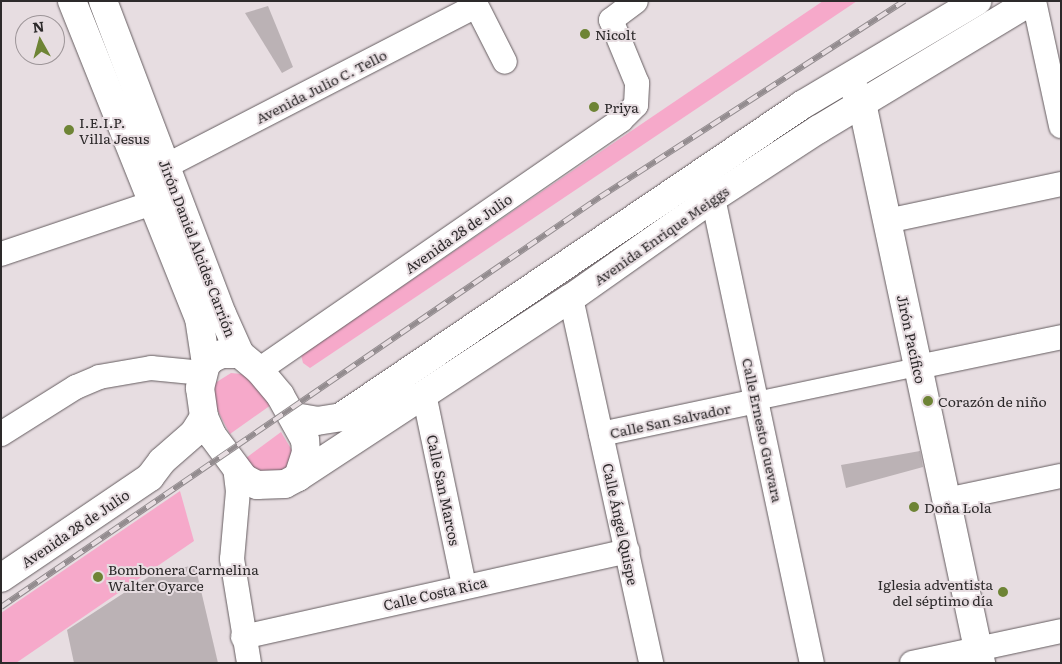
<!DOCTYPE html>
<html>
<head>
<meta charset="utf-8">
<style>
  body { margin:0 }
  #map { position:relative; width:1062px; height:664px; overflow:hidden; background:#e7dde1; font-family:Literata,serif }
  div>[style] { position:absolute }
  .green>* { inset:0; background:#f6a9ca }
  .building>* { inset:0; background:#bbb2b5 }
  .roads { filter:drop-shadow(0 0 1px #655d60) drop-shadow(0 0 1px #655d60) }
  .pedestrian>* { height:18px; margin:-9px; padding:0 9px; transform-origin:9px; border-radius:9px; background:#fff }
  .minor>* { height:24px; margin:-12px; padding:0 12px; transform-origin:12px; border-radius:12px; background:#fff }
  .tertiary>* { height:28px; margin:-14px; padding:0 14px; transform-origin:14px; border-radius:14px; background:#fff }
  .rail>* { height:5.5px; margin-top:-2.75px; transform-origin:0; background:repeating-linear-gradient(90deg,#e7dde1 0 11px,#938c8f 0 22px); box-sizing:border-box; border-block:1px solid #938c8f }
  .dots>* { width:14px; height:14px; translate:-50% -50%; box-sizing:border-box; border:2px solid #e7dde1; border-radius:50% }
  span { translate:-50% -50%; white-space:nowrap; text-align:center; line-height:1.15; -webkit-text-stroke:4px #e7dde1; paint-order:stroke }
  .poi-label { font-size:14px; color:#2d2a2b }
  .left { translate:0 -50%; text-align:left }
  .right { translate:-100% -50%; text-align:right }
  .street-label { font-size:14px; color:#2d2a2b }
  .frame { position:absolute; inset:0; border:2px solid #2d2a2b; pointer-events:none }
  .north { position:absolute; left:15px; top:15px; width:50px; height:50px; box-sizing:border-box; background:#e7dde1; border:1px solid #9d9598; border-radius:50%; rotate:353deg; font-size:14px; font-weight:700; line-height:20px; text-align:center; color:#2d2a2b }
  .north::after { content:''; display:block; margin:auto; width:18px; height:22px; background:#6e8435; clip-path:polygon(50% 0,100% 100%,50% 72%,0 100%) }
</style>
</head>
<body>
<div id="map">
  <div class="green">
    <div style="clip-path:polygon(823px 1px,857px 1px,310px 368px,303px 363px,301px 355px)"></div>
    <div style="clip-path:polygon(231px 373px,242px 374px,255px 383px,271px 405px,230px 434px,211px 398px,212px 385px)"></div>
    <div style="clip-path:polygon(281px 432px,293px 452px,293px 467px,259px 480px,246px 458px)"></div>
    <div style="clip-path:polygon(180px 491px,194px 541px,16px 663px,1px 663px,1px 613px)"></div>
  </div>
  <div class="building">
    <div style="clip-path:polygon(268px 6px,293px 67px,282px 73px,245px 13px)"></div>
    <div style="clip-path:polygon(920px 451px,923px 467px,846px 488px,841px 465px)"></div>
    <div style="clip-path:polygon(195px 565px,218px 663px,74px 663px,67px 630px,153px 574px)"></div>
  </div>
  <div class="roads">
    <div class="pedestrian">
      <div style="left:756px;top:401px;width:166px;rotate:-11.9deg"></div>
    </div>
    <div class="minor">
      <div style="left:474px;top:1px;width:68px;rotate:63.1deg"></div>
      <div style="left:1034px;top:1px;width:128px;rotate:77.8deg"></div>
      <div style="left:166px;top:166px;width:349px;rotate:-27.3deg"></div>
      <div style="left:713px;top:198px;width:475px;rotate:78deg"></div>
      <div style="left:887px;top:221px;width:178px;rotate:-12deg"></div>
      <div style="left:1px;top:254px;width:178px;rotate:-18.6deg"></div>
      <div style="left:571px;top:298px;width:374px;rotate:77.6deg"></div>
      <div style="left:918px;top:367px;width:146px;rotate:-11.8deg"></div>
      <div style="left:259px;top:370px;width:440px;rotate:-34.6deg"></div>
      <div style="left:621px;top:120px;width:21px;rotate:-45deg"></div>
      <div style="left:636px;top:105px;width:22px;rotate:-87deg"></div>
      <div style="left:637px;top:83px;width:68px;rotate:-112.4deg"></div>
      <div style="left:611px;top:20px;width:31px;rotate:-37deg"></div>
      <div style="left:424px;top:394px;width:196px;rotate:78.2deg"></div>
      <div style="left:1px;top:434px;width:89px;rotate:-32.1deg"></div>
      <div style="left:76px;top:387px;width:25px;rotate:-23deg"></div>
      <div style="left:99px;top:377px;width:53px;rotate:-9.8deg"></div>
      <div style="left:151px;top:368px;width:52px;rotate:5.5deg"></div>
      <div style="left:601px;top:434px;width:158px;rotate:-12deg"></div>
      <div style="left:235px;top:467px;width:24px;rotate:83deg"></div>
      <div style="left:238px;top:491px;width:68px;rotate:95deg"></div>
      <div style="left:232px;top:559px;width:105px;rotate:80.7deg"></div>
      <div style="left:946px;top:500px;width:117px;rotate:-11.8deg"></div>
      <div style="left:243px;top:637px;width:394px;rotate:-12.6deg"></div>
      <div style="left:912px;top:663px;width:152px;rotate:-12.1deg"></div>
    </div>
    <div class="tertiary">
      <div style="left:72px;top:1px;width:341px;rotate:68.2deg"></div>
      <div style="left:199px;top:318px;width:47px;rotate:81.3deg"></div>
      <div style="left:103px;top:1px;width:335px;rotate:69.2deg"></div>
      <div style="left:222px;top:314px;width:44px;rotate:65.8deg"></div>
      <div style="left:854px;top:89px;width:16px;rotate:60deg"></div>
      <div style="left:862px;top:103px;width:573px;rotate:78deg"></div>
      <div style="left:295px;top:417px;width:22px;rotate:10deg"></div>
      <div style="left:317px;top:421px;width:24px;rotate:-9deg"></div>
      <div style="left:341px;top:417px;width:557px;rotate:-34.09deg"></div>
      <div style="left:802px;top:105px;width:204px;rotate:-30.7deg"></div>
      <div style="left:298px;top:477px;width:25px;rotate:-72deg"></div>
      <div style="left:306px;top:453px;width:13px;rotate:-94deg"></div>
      <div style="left:305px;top:440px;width:51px;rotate:-119.1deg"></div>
      <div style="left:280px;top:395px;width:33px;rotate:-130deg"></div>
      <div style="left:259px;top:370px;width:25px;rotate:-140deg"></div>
      <div style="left:240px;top:354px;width:18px;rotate:180deg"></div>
      <div style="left:222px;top:354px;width:10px;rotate:156deg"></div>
      <div style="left:213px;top:358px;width:9px;rotate:139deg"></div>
      <div style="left:206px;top:364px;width:25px;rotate:104deg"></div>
      <div style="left:200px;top:388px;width:29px;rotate:82deg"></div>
      <div style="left:204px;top:417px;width:20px;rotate:66deg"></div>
      <div style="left:212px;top:435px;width:54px;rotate:53.3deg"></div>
      <div style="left:244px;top:478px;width:15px;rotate:28deg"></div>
      <div style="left:257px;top:485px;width:28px;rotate:-2deg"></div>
      <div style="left:285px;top:484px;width:15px;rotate:-28deg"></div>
      <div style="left:298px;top:477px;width:326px;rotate:-33.3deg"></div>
      <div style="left:571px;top:298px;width:174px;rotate:-35.2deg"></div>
      <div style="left:713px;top:198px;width:126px;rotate:-33.1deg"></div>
      <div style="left:819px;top:129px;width:248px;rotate:-31.1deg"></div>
      <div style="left:1px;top:578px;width:180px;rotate:-34.1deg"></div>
      <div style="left:150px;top:477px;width:20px;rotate:-53deg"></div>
      <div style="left:162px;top:461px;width:43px;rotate:-41.2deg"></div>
      <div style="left:194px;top:433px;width:19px;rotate:-58deg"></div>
    </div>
  </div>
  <div class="rail">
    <div style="left:1px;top:607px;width:726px;rotate:-34.39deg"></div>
    <div style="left:600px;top:197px;width:362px;rotate:-32.8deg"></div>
  </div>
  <div class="dots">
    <div style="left:585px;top:34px;background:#6e8435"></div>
    <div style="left:594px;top:107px;background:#6e8435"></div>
    <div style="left:69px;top:130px;background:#6e8435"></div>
    <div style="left:928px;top:401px;background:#6e8435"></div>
    <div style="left:914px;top:507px;background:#6e8435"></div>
    <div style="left:98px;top:577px;background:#6e8435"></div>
    <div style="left:1003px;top:592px;background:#6e8435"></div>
  </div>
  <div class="poi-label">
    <span class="left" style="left:595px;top:34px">Nicolt</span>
    <span class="left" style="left:604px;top:107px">Priya</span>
    <span class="left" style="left:79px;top:130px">I.E.I.P.<br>Villa Jesus</span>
    <span class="left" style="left:938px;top:401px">Corazón de niño</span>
    <span class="left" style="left:924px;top:507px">Doña Lola</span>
    <span class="left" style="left:108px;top:577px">Bombonera Carmelina<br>Walter Oyarce</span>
    <span class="right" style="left:993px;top:592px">Iglesia adventista<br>del séptimo día</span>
  </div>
  <div class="street-label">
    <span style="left:321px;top:86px;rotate:-27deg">Avenida Julio C. Tello</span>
    <span style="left:458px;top:233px;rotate:-35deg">Avenida 28 de Julio</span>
    <span style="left:661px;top:235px;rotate:-35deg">Avenida Enrique Meiggs</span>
    <span style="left:198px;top:248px;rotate:69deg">Jirón Daniel Alcides Carrión</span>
    <span style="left:912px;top:339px;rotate:78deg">Jirón Pacífico</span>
    <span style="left:670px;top:420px;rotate:-12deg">Calle San Salvador</span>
    <span style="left:763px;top:430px;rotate:78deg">Calle Ernesto Guevara</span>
    <span style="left:444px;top:490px;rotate:78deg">Calle San Marcos</span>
    <span style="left:621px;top:524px;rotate:78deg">Calle Ángel Quispe</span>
    <span style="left:75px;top:528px;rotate:-34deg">Avenida 28 de Julio</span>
    <span style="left:435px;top:593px;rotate:-13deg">Calle Costa Rica</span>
  </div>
  <div class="frame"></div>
  <div class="north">N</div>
</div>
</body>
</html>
